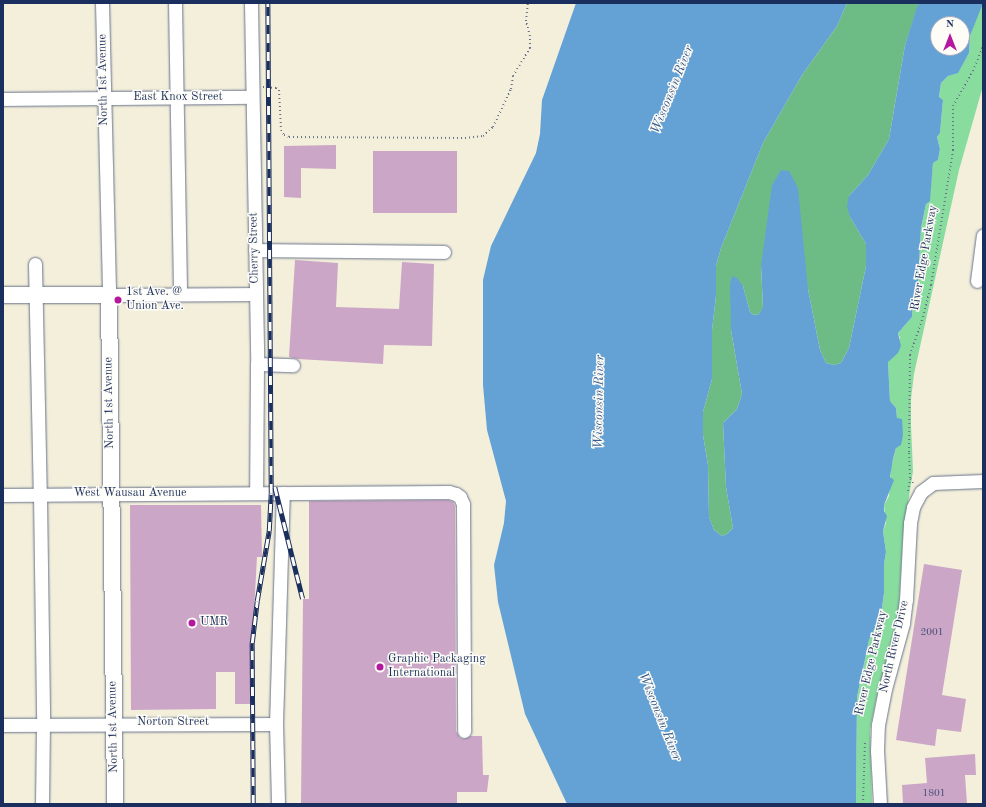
<!DOCTYPE html>
<html>
<head>
<meta charset="utf-8">
<style>
  body { margin:0 }
  #map { position:relative; width:986px; height:807px; overflow:hidden; background:#f3efdb; font-family:"Old Standard TT",serif }
  div>[style] { position:absolute }
  .green>* { inset:0; background:#88dc9e }
  .forest>* { inset:0; background:#6ebc85 }
  .water>* { inset:0; background:#64a2d6 }
  .building>* { inset:0; background:#cba6c7; transform-origin:0 0 }
  .path>* { height:2px; margin-top:-1px; transform-origin:0; background:repeating-linear-gradient(90deg,#67728a 0 1px,transparent 0 4px) }
  .roads { filter:drop-shadow(0 0 1px #67728a) drop-shadow(0 0 1px #67728a) }
  .minor>* { height:13px; margin:-6.5px; padding:0 6.5px; transform-origin:6.5px; border-radius:6.5px; background:#fff }
  .major>* { height:16px; margin:-8px; padding:0 8px; transform-origin:8px; border-radius:8px; background:#fff }
  .rail>* { height:4.5px; margin-top:-2.25px; transform-origin:0; background:repeating-linear-gradient(90deg,#fdfcf7 0 9px,#1b2f5e 0 18px); box-sizing:border-box; border-block:1px solid #1b2f5e }
  .dots>* { width:11px; height:11px; translate:-50% -50%; box-sizing:border-box; border:2px solid #fdfcf7; border-radius:50% }
  span { translate:-50% -50%; white-space:nowrap; text-align:center; line-height:1.15; -webkit-text-stroke:3px #fdfcf7; paint-order:stroke }
  .number-label { font-size:10px; color:#474d78 }
  .number-label span { -webkit-text-stroke-width:0 }
  .street-label { font-size:12px; color:#1b2f5e }
  .poi-label { font-size:12px; color:#1b2f5e }
  .left { translate:0 -50%; text-align:left }
  .water-label { font-size:13px; color:#385d8e; font-style:italic }
  .frame { position:absolute; inset:0; border:4px solid #1b2f5e; pointer-events:none }
  .north { position:absolute; left:930px; top:16px; width:40px; height:40px; box-sizing:border-box; background:#fdfcf7; border:1px solid #a3aaba; border-radius:50%; rotate:0deg; font-size:11px; font-weight:700; line-height:16px; text-align:center; color:#1b2f5e }
  .north::after { content:''; display:block; margin:auto; width:14px; height:18px; background:#b5179e; clip-path:polygon(50% 0,100% 100%,50% 72%,0 100%) }
</style>
</head>
<body>
<div id="map">
  <div class="green">
    <div style="clip-path:polygon(983px 3px,983px 86px,959px 170px,914px 374px,911px 399px,911px 426px,913px 471px,903px 535px,899px 606px,894px 633px,876px 699px,870px 730px,872px 804px,856px 804px,857px 697px,869px 640px,881px 615px,884px 593px,884px 564px,886px 552px,883px 531px,886px 523px,884px 505px,889px 496px,891px 468px,896px 448px,897px 418px,896px 408px,890px 401px,888px 362px,900px 338px,898px 333px,912px 317px,913px 299px,918px 282px,921px 228px,926px 204px,930px 195px,933px 163px,938px 160px,940px 149px,937px 137px,940px 133px,943px 100px,939px 98px,941px 83px,948px 76px,958px 72px,969px 53px,970px 36px,980px 7px)"></div>
  </div>
  <div class="forest">
    <div style="clip-path:polygon(847px 3px,919px 3px,905px 45px,889px 139px,868px 175px,849px 196px,850px 217px,866px 244px,866px 266px,849px 348px,841px 363px,834px 365px,826px 363px,820px 350px,808px 289px,761px 266px,763px 308px,759px 314px,753px 315px,750px 312px,743px 286px,731px 330px,742px 394px,737px 409px,723px 423px,726px 487px,733px 528px,727px 534px,722px 536px,714px 530px,709px 517px,708px 465px,703px 435px,703px 412px,712px 379px,712px 330px,716px 296px,716px 266px,721px 248px,763px 143px,802px 75px,837px 26px)"></div>
  </div>
  <div class="water">
    <div style="clip-path:polygon(evenodd,576px 3px,847px 3px,837px 26px,802px 75px,763px 143px,721px 248px,716px 266px,716px 296px,712px 330px,712px 379px,703px 412px,703px 435px,708px 465px,709px 517px,714px 530px,722px 536px,727px 534px,733px 528px,726px 487px,723px 423px,737px 409px,742px 394px,731px 330px,730px 285px,732px 276px,737px 278px,743px 286px,750px 312px,753px 315px,759px 314px,763px 307px,761px 266px,772px 185px,781px 170px,789px 171px,798px 188px,808px 289px,820px 350px,826px 363px,834px 365px,841px 363px,849px 348px,866px 266px,866px 244px,850px 217px,847px 206px,849px 196px,868px 175px,889px 139px,905px 45px,917px 7px,919px 3px,983px 3px,970px 36px,969px 53px,958px 73px,948px 76px,941px 83px,939px 97px,943px 100px,940px 133px,937px 137px,940px 149px,938px 160px,933px 163px,930px 201px,926px 204px,921px 228px,918px 282px,913px 299px,912px 317px,898px 333px,901px 346px,898px 353px,888px 362px,890px 401px,896px 408px,897px 418px,902px 419px,903px 435px,901px 445px,896px 448px,893px 459px,890px 477px,894px 480px,884px 505px,884px 511px,887px 516px,883px 531px,886px 552px,884px 564px,884px 593px,881px 615px,869px 640px,857px 697px,856px 804px,567px 804px,525px 714px,498px 602px,494px 565px,504px 523px,506px 501px,487px 430px,483px 385px,483px 280px,491px 246px,536px 153px,540px 134px,542px 100px,576px 3px,938px 24px,962px 24px,962px 48px,938px 48px,938px 24px)"></div>
  </div>
  <div class="building">
    <div style="clip-path:polygon(336px 145px,336px 169px,301px 168px,301px 198px,284px 197px,284px 146px)"></div>
    <div style="left:373px;top:151px;width:84px;height:62px"></div>
    <div style="clip-path:polygon(295px 260px,338px 263px,336px 307px,399px 309px,402px 262px,434px 264px,432px 346px,384px 345px,383px 364px,298px 359px,289px 357px)"></div>
    <div style="clip-path:polygon(448px 500px,453px 502px,455px 506px,456px 731px,460px 738px,464px 739px,470px 736px,482px 736px,483px 775px,489px 775px,487px 792px,457px 792px,457px 804px,301px 804px,303px 599px,309px 599px,309px 501px)"></div>
    <div style="clip-path:polygon(130px 505px,261px 505px,262px 557px,257px 557px,251px 667px,251px 704px,235px 704px,235px 672px,216px 672px,216px 709px,131px 710px)"></div>
    <div style="clip-path:polygon(924px 564px,962px 570px,942px 695px,966px 699px,961px 732px,937px 729px,935px 746px,896px 740px)"></div>
    <div style="clip-path:polygon(975px 754px,976px 775px,965px 775px,967px 804px,903px 804px,902px 785px,927px 783px,925px 758px)"></div>
  </div>
  <div class="path">
    <div style="left:263px;top:87px;width:13px;rotate:4deg"></div>
    <div style="left:276px;top:88px;width:4px;rotate:34deg"></div>
    <div style="left:279px;top:90px;width:40px;rotate:87.1deg"></div>
    <div style="left:281px;top:130px;width:6px;rotate:59deg"></div>
    <div style="left:284px;top:135px;width:5px;rotate:22deg"></div>
    <div style="left:289px;top:137px;width:176px;rotate:0.3deg"></div>
    <div style="left:465px;top:138px;width:18px;rotate:-6deg"></div>
    <div style="left:483px;top:136px;width:13px;rotate:-42deg"></div>
    <div style="left:493px;top:127px;width:42px;rotate:-64.7deg"></div>
    <div style="left:511px;top:89px;width:13px;rotate:-81deg"></div>
    <div style="left:513px;top:76px;width:33px;rotate:-59deg"></div>
    <div style="left:530px;top:48px;width:12px;rotate:-90deg"></div>
    <div style="left:530px;top:36px;width:16px;rotate:-105deg"></div>
    <div style="left:526px;top:21px;width:18px;rotate:-84deg"></div>
    <div style="left:913px;top:483px;width:6px;rotate:-121deg"></div>
    <div style="left:910px;top:478px;width:26px;rotate:-92deg"></div>
    <div style="left:909px;top:452px;width:97px;rotate:-89.4deg"></div>
    <div style="left:910px;top:355px;width:40px;rotate:-71.1deg"></div>
    <div style="left:923px;top:317px;width:33px;rotate:-76deg"></div>
    <div style="left:931px;top:285px;width:137px;rotate:-80.7deg"></div>
    <div style="left:953px;top:150px;width:44px;rotate:-90deg"></div>
    <div style="left:953px;top:106px;width:40px;rotate:-60.3deg"></div>
    <div style="left:973px;top:71px;width:27px;rotate:-68deg"></div>
    <div style="left:908px;top:491px;width:11px;rotate:-80deg"></div>
    <div style="left:863px;top:804px;width:63px;rotate:-88.2deg"></div>
  </div>
  <div class="roads">
    <div class="minor">
      <div style="left:102px;top:3px;width:292px;rotate:88.6deg"></div>
      <div style="left:109px;top:295px;width:147px;rotate:-0.4deg"></div>
      <div style="left:175px;top:3px;width:291px;rotate:89deg"></div>
      <div style="left:251px;top:3px;width:361px;rotate:89deg"></div>
      <div style="left:257px;top:364px;width:129px;rotate:90.4deg"></div>
      <div style="left:3px;top:99px;width:249px;rotate:-0.5deg"></div>
      <div style="left:255px;top:250px;width:189px;rotate:0.6deg"></div>
      <div style="left:35px;top:264px;width:231px;rotate:88.8deg"></div>
      <div style="left:40px;top:495px;width:229px;rotate:89.2deg"></div>
      <div style="left:43px;top:724px;width:80px;rotate:90.7deg"></div>
      <div style="left:977px;top:281px;width:46px;rotate:-82.6deg"></div>
      <div style="left:257px;top:364px;width:36px;rotate:2deg"></div>
      <div style="left:3px;top:495px;width:446px;rotate:-0.4deg"></div>
      <div style="left:449px;top:492px;width:7px;rotate:16deg"></div>
      <div style="left:456px;top:494px;width:5px;rotate:37deg"></div>
      <div style="left:460px;top:497px;width:8px;rotate:67deg"></div>
      <div style="left:463px;top:504px;width:227px;rotate:89.7deg"></div>
      <div style="left:3px;top:725px;width:273px;rotate:-0.2deg"></div>
      <div style="left:278px;top:804px;width:80px;rotate:-91.4deg"></div>
      <div style="left:276px;top:724px;width:231px;rotate:-88.3deg"></div>
      <div style="left:880px;top:804px;width:53px;rotate:-93.2deg"></div>
      <div style="left:877px;top:751px;width:26px;rotate:-88deg"></div>
      <div style="left:878px;top:725px;width:37px;rotate:-79deg"></div>
      <div style="left:885px;top:689px;width:68px;rotate:-74.7deg"></div>
      <div style="left:903px;top:623px;width:23px;rotate:-83deg"></div>
      <div style="left:906px;top:600px;width:77px;rotate:-87deg"></div>
      <div style="left:910px;top:523px;width:16px;rotate:-79deg"></div>
      <div style="left:913px;top:507px;width:17px;rotate:-62deg"></div>
      <div style="left:921px;top:492px;width:15px;rotate:-37deg"></div>
      <div style="left:933px;top:483px;width:50px;rotate:-2.3deg"></div>
    </div>
    <div class="major">
      <div style="left:3px;top:295px;width:106px"></div>
      <div style="left:109px;top:295px;width:509px;rotate:89.32deg"></div>
    </div>
  </div>
  <div class="rail">
    <div style="left:275px;top:487px;width:115px;rotate:76deg"></div>
    <div style="left:253px;top:804px;width:161px;rotate:-90.4deg"></div>
    <div style="left:252px;top:643px;width:42px;rotate:-83.2deg"></div>
    <div style="left:257px;top:601px;width:71px;rotate:-80.3deg"></div>
    <div style="left:269px;top:531px;width:38px;rotate:-87deg"></div>
    <div style="left:271px;top:493px;width:490px;rotate:-90.4deg"></div>
  </div>
  <div class="dots">
    <div style="left:118px;top:300px;background:#b5179e"></div>
    <div style="left:192px;top:623px;background:#b5179e"></div>
    <div style="left:380px;top:667px;background:#b5179e"></div>
  </div>
  <div class="number-label">
    <span style="left:932px;top:633px">2001</span>
    <span style="left:934px;top:794px">1801</span>
  </div>
  <div class="street-label">
    <span style="left:104px;top:80px;rotate:-91deg">North 1st Avenue</span>
    <span style="left:178px;top:98px">East Knox Street</span>
    <span style="left:255px;top:248px;rotate:-91deg">Cherry Street</span>
    <span style="left:925px;top:258px;rotate:-80deg">River Edge Parkway</span>
    <span style="left:110px;top:403px;rotate:-91deg">North 1st Avenue</span>
    <span style="left:130px;top:494px">West Wausau Avenue</span>
    <span style="left:895px;top:647px;rotate:-77deg">North River Drive</span>
    <span style="left:872px;top:663px;rotate:-77deg">River Edge Parkway</span>
    <span style="left:173px;top:723px">Norton Street</span>
    <span style="left:114px;top:727px;rotate:-91deg">North 1st Avenue</span>
  </div>
  <div class="poi-label">
    <span class="left" style="left:126px;top:300px">1st Ave. @<br>Union Ave.</span>
    <span class="left" style="left:200px;top:623px">UMR</span>
    <span class="left" style="left:388px;top:667px">Graphic Packaging<br>International</span>
  </div>
  <div class="water-label">
    <span style="left:673px;top:90px;rotate:-68deg">Wisconsin River</span>
    <span style="left:600px;top:402px;rotate:-89deg">Wisconsin River</span>
    <span style="left:659px;top:717px;rotate:68deg">Wisconsin River</span>
  </div>
  <div class="frame"></div>
  <div class="north">N</div>
</div>
</body>
</html>
